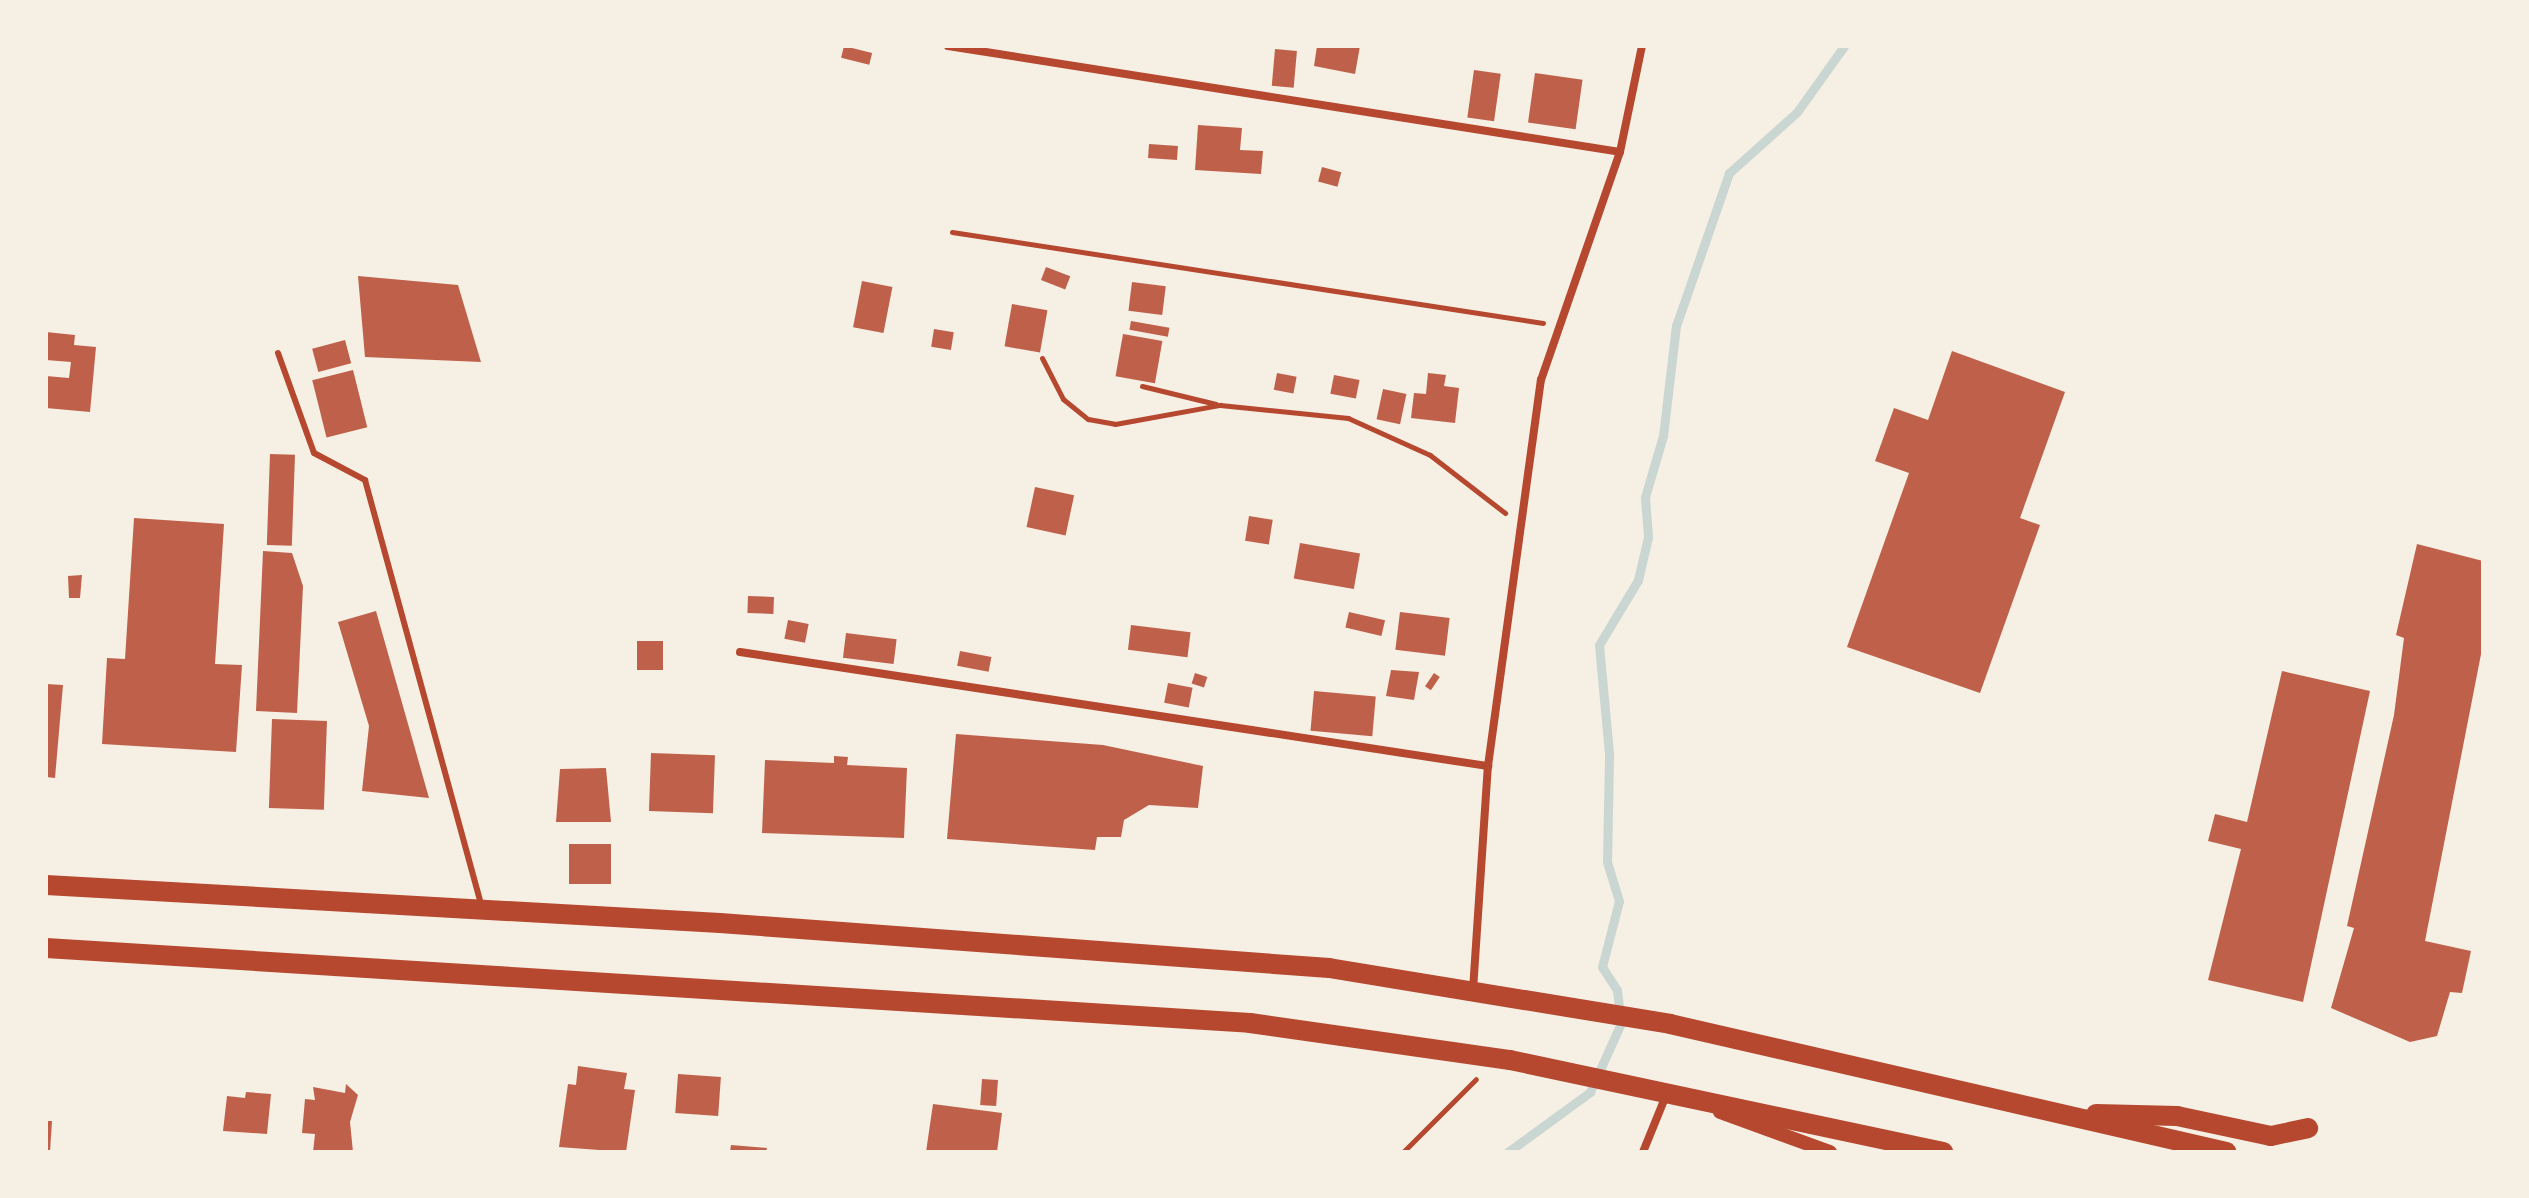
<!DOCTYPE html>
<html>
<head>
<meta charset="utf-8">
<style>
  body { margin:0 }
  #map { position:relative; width:2529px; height:1198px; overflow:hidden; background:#f6efe4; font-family:Manrope,sans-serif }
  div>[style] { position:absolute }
  .stream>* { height:9px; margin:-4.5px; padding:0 4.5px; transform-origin:4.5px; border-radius:4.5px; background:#c9d6d2 }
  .building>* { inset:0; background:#bf614a; transform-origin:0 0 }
  .path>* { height:5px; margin:-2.5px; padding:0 2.5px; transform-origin:2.5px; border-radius:2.5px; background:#b5482f }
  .service>* { height:6px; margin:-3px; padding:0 3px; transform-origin:3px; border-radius:3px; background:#b5482f }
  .minor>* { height:8px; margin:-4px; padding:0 4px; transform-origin:4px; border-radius:4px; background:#b5482f }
  .tertiary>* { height:14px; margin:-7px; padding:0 7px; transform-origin:7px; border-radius:7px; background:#b5482f }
  .primary>* { height:20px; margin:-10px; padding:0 10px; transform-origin:10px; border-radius:10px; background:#b5482f }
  span { translate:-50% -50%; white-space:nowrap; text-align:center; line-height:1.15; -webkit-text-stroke:7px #f6efe4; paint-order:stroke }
  .frame { position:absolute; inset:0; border:48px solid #f6efe4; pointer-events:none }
</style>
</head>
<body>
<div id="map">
  <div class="stream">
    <div style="left:1508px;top:1152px;width:102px;rotate:-36.2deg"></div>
    <div style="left:1590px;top:1092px;width:76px;rotate:-65.8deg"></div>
    <div style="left:1621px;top:1023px;width:33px;rotate:-97deg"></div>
    <div style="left:1617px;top:990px;width:27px;rotate:-123deg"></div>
    <div style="left:1602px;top:967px;width:68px;rotate:-75.6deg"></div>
    <div style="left:1619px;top:901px;width:41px;rotate:-107.1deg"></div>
    <div style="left:1607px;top:862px;width:109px;rotate:-88.9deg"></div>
    <div style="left:1609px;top:753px;width:108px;rotate:-95.3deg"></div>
    <div style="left:1599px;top:645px;width:76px;rotate:-59deg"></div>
    <div style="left:1638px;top:580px;width:44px;rotate:-76.9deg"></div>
    <div style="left:1648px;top:537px;width:40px;rotate:-94.3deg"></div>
    <div style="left:1645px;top:497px;width:64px;rotate:-73.6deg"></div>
    <div style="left:1663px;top:436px;width:111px;rotate:-83.3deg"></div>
    <div style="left:1676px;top:326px;width:162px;rotate:-70.9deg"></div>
    <div style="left:1729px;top:173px;width:91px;rotate:-41.9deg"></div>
    <div style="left:1797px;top:112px;width:81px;rotate:-54.5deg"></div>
  </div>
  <div class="building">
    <div style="left:844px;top:46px;width:29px;height:12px;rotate:14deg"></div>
    <div style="clip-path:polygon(1317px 46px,1360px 46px,1355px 74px,1314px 66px)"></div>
    <div style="left:1275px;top:49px;width:22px;height:37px;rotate:5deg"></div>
    <div style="left:1474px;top:70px;width:27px;height:48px;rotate:8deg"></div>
    <div style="left:1535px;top:73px;width:48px;height:50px;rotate:8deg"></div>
    <div style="clip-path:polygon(1198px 125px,1242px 128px,1240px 150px,1263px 151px,1261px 174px,1195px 170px)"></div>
    <div style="left:1149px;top:144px;width:29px;height:14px;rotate:4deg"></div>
    <div style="left:1322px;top:167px;width:20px;height:15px;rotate:15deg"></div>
    <div style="left:1046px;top:267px;width:26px;height:14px;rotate:21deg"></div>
    <div style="clip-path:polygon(358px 276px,458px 285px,481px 362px,365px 357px)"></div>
    <div style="left:862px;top:281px;width:31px;height:47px;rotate:11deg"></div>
    <div style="left:1132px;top:282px;width:34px;height:29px;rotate:7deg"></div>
    <div style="left:1012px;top:304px;width:36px;height:43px;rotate:10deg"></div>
    <div style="left:1131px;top:321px;width:39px;height:9px;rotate:10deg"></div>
    <div style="left:934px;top:329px;width:20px;height:18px;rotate:9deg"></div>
    <div style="clip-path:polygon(46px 332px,75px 335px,74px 345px,96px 347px,90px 412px,46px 408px,46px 376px,69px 378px,71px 362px,46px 360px)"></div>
    <div style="left:1123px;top:334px;width:40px;height:43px;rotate:10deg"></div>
    <div style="left:345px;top:340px;width:24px;height:34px;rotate:75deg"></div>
    <div style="clip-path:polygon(1952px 351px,2065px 392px,2020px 518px,2040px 525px,1980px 693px,1847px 647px,1909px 473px,1875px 461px,1894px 408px,1928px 420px)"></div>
    <div style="left:353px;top:370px;width:59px;height:42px;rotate:76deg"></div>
    <div style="left:1277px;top:373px;width:20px;height:17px;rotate:11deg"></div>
    <div style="clip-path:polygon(1428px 373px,1446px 375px,1444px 386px,1459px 388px,1455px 423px,1411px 418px,1414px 393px,1426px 394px)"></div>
    <div style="left:1334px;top:375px;width:26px;height:19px;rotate:11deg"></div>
    <div style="left:1383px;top:389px;width:24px;height:31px;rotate:12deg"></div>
    <div style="left:270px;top:454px;width:25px;height:91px;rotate:2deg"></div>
    <div style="left:1035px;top:487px;width:40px;height:41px;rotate:12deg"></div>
    <div style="left:1249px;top:516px;width:24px;height:25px;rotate:9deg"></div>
    <div style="clip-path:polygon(134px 518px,224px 524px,215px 664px,242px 665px,236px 752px,102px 744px,107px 658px,125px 659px)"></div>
    <div style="left:1300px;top:543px;width:61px;height:36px;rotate:10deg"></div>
    <div style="clip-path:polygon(2417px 544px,2483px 561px,2483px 644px,2425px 941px,2471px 951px,2462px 993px,2450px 992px,2437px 1036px,2410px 1042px,2331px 1008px,2354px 928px,2347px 926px,2394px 715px,2404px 638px,2396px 635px)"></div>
    <div style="clip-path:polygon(263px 551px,292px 553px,303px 586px,297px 713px,256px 711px)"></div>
    <div style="clip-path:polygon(82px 575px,80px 598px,69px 598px,68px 576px)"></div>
    <div style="left:748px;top:596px;width:26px;height:17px;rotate:2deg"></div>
    <div style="clip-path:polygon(376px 611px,429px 798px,362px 791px,369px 726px,338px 622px)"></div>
    <div style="left:1349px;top:612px;width:37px;height:16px;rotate:13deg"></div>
    <div style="left:1400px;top:612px;width:50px;height:38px;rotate:7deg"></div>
    <div style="left:788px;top:620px;width:21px;height:19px;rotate:11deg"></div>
    <div style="left:1131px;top:625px;width:60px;height:25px;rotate:7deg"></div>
    <div style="left:846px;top:633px;width:51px;height:25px;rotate:7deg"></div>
    <div style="left:637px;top:641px;width:26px;height:29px"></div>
    <div style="left:960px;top:651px;width:32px;height:15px;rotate:11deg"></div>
    <div style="clip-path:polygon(1391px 670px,1419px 672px,1414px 700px,1386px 696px)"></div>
    <div style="clip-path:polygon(2282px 671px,2370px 691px,2303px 1002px,2208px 980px,2241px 849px,2208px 841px,2215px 814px,2247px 822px)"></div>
    <div style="left:1195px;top:673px;width:13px;height:11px;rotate:18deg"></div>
    <div style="left:1434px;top:673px;width:7px;height:16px;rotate:34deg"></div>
    <div style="left:1168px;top:683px;width:25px;height:20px;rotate:11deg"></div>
    <div style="clip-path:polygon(46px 684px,63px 685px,55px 778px,46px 777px)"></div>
    <div style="left:1314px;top:691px;width:62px;height:40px;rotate:5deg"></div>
    <div style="left:272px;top:719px;width:55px;height:89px;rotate:2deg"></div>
    <div style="clip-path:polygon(956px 734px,1103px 745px,1203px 766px,1198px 808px,1149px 805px,1124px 820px,1121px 837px,1097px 837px,1095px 850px,947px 839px)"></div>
    <div style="left:651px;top:753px;width:64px;height:58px;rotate:2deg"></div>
    <div style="clip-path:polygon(834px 756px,848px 757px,847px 765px,907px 768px,904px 838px,762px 833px,765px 760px,834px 763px)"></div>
    <div style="clip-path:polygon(606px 768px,611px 822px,556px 822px,560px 769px)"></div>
    <div style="left:611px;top:844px;width:40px;height:42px;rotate:90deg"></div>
    <div style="clip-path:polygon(578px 1066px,627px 1073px,624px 1089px,635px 1090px,626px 1152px,559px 1147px,568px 1084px,576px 1085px)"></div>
    <div style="left:678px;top:1074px;width:43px;height:39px;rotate:4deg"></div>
    <div style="left:982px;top:1079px;width:16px;height:26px;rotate:4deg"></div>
    <div style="clip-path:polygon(346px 1084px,358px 1095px,350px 1122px,353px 1152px,313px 1152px,315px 1134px,302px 1133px,305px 1099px,315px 1100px,313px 1087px,345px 1093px)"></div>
    <div style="clip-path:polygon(246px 1092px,271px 1094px,267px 1134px,223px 1131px,227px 1096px,245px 1098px)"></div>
    <div style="clip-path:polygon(933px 1104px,1002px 1113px,997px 1152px,926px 1152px)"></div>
    <div style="clip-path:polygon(46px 1121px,52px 1121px,50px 1152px,46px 1152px)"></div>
    <div style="clip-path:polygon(731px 1145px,767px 1148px,766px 1152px,730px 1152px)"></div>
  </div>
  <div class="path">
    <div style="left:952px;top:232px;width:598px;rotate:8.75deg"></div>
    <div style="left:1042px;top:358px;width:46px;rotate:62.9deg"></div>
    <div style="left:1063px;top:399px;width:32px;rotate:39deg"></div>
    <div style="left:1088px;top:419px;width:27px;rotate:10deg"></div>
    <div style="left:1115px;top:424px;width:107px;rotate:-10.3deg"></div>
    <div style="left:1220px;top:405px;width:129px;rotate:5.8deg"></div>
    <div style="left:1348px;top:418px;width:90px;rotate:24.3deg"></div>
    <div style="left:1430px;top:455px;width:95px;rotate:37.7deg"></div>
    <div style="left:1142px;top:386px;width:76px;rotate:13.7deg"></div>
    <div style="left:1403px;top:1152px;width:103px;rotate:-45deg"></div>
  </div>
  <div class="service">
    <div style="left:278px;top:353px;width:106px;rotate:70.2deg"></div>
    <div style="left:314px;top:453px;width:58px;rotate:27.9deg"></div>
    <div style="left:365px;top:480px;width:441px;rotate:74.7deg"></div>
  </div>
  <div class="minor">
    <div style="left:948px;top:46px;width:680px;rotate:8.96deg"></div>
    <div style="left:740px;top:652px;width:757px;rotate:8.67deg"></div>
    <div style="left:1473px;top:990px;width:225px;rotate:-86.2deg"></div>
    <div style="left:1488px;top:766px;width:390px;rotate:-82.2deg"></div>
    <div style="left:1541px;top:380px;width:241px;rotate:-70.9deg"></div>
    <div style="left:1620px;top:152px;width:108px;rotate:-78.3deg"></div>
    <div style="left:1643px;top:1152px;width:64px;rotate:-67.9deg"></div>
  </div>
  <div class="tertiary">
    <div style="left:1720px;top:1112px;width:117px;rotate:20deg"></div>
  </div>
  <div class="primary">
    <div style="left:46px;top:885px;width:675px;rotate:3.23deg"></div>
    <div style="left:720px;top:923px;width:611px;rotate:4.23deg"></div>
    <div style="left:1329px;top:968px;width:346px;rotate:9.3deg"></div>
    <div style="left:1670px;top:1024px;width:571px;rotate:12.96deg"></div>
    <div style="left:46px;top:948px;width:1206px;rotate:3.56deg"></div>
    <div style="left:1250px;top:1023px;width:263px;rotate:8.1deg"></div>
    <div style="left:1510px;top:1060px;width:443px;rotate:12deg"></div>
    <div style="left:2096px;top:1114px;width:81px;rotate:1.4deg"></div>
    <div style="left:2177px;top:1116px;width:96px;rotate:12deg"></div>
    <div style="left:2271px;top:1136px;width:38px;rotate:-12deg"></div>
  </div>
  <div class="frame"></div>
</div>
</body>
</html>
